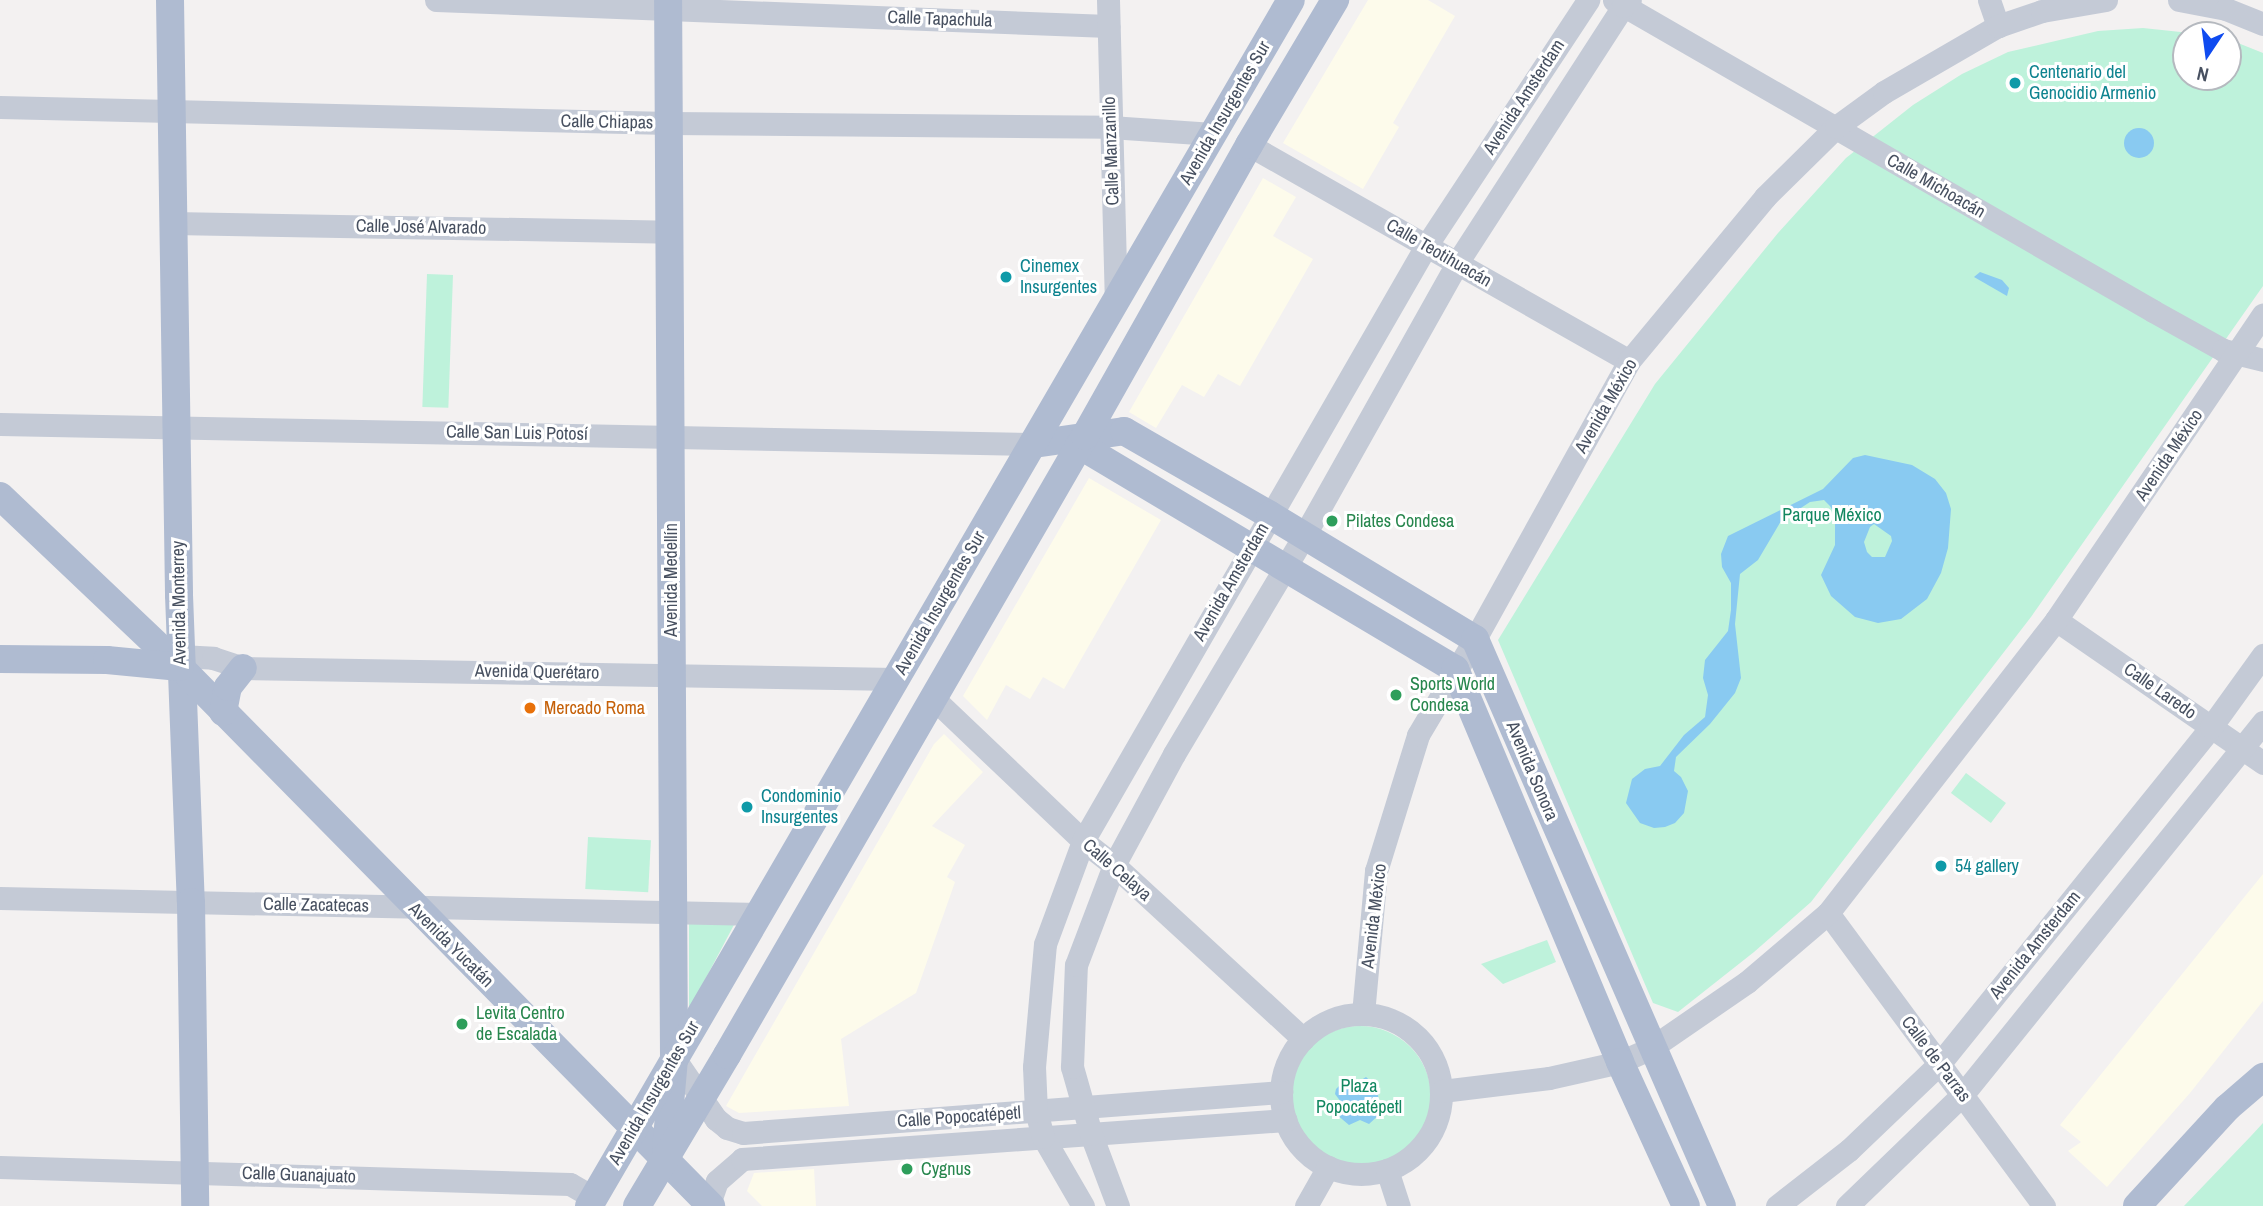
<!DOCTYPE html>
<html>
<head>
<meta charset="utf-8">
<style>
  body { margin:0 }
  #map { position:relative; width:2263px; height:1206px; overflow:hidden; background:#f3f1f1; font-family:"Archivo Narrow",sans-serif }
  div>[style] { position:absolute }
  .commercial>* { inset:0; background:#fdfbeb }
  .green>* { inset:0; background:#bef2db; transform-origin:0 0 }
  .round { border-radius:50% }
  .water>* { inset:0; background:#89caf1 }
  .minor>* { height:23px; margin:-11.5px; padding:0 11.5px; transform-origin:11.5px; border-radius:11.5px; background:#c4cad6 }
  .minor>.ring { margin:-11.5px; padding:0; box-sizing:content-box; background:none; border:23px solid #c4cad6; border-radius:50% }
  .major>* { height:28px; margin:-14px; padding:0 14px; transform-origin:14px; border-radius:14px; background:#afbbd1 }
  .dots>* { width:19px; height:19px; translate:-50% -50%; box-sizing:border-box; border:4px solid #fff; border-radius:50% }
  span { translate:-50% -50%; white-space:nowrap; text-align:center; line-height:1.15; -webkit-text-stroke:6px #fff; paint-order:stroke }
  .street-label { font-size:18px; color:#475060 }
  .culture-label { font-size:18px; color:#0d838f }
  .left { translate:0 -50%; text-align:left }
  .park-label { font-size:18px; color:#128760 }
  .leisure-label { font-size:18px; color:#27864d }
  .food-label { font-size:18px; color:#c56008 }
  .north { position:absolute; left:2172px; top:21px; width:70px; height:70px; box-sizing:border-box; background:#fff; border:2px solid #b5b9bf; border-radius:50%; rotate:193deg; font-size:19px; font-weight:700; line-height:28px; text-align:center; color:#475060 }
  .north::after { content:''; display:block; margin:auto; width:24px; height:32px; background:#0f4bf0; clip-path:polygon(50% 0,100% 100%,50% 72%,0 100%) }
</style>
</head>
<body>
<div id="map">
  <div class="commercial">
    <div style="clip-path:polygon(1368px 0,1428px 0,1455px 16px,1393px 123px,1399px 127px,1363px 189px,1283px 143px)"></div>
    <div style="clip-path:polygon(1263px 178px,1296px 197px,1273px 236px,1313px 259px,1240px 386px,1218px 374px,1204px 397px,1182px 385px,1156px 428px,1129px 412px)"></div>
    <div style="clip-path:polygon(1089px 478px,1161px 520px,1064px 689px,1043px 677px,1030px 699px,1006px 685px,987px 720px,963px 696px)"></div>
    <div style="clip-path:polygon(944px 734px,983px 772px,932px 826px,965px 845px,947px 877px,955px 882px,916px 993px,841px 1039px,849px 1106px,739px 1113px,726px 1106px,934px 744px)"></div>
    <div style="clip-path:polygon(2263px 874px,2263px 1001px,2190px 1093px,2107px 1187px,2068px 1151px,2081px 1142px,2060px 1125px)"></div>
    <div style="clip-path:polygon(814px 1169px,816px 1206px,762px 1206px,747px 1191px,754px 1173px)"></div>
  </div>
  <div class="green">
    <div style="clip-path:polygon(2143px 28px,2209px 35px,2186px 35px,2186px 77px,2228px 77px,2228px 39px,2263px 53px,2263px 286px,2031px 617px,1811px 902px,1754px 952px,1678px 1012px,1653px 1003px,1498px 640px,1655px 384px,1778px 233px,1846px 158px,1913px 105px,1962px 74px,2008px 52px,2098px 31px)"></div>
    <div style="left:427px;top:274px;width:26px;height:133px;rotate:2deg"></div>
    <div style="left:1966px;top:773px;width:50px;height:25px;rotate:37deg"></div>
    <div style="left:588px;top:837px;width:63px;height:52px;rotate:3deg"></div>
    <div style="clip-path:polygon(689px 920px,736px 921px,689px 1010px)"></div>
    <div style="clip-path:polygon(1547px 940px,1556px 962px,1503px 984px,1481px 964px)"></div>
    <div class="round" style="left:1289px;top:1026px;width:142px;height:142px"></div>
    <div style="clip-path:polygon(2263px 1123px,2263px 1206px,2184px 1206px,2251px 1136px)"></div>
  </div>
  <div class="water">
    <div class="round" style="left:2124px;top:128px;width:30px;height:30px"></div>
    <div style="clip-path:polygon(1980px 272px,2002px 280px,2009px 288px,2007px 296px,1974px 277px)"></div>
    <div style="clip-path:polygon(evenodd,1865px 455px,1912px 465px,1935px 479px,1946px 493px,1951px 509px,1948px 548px,1941px 573px,1927px 599px,1901px 619px,1878px 623px,1855px 617px,1831px 596px,1821px 575px,1835px 545px,1835px 515px,1830px 506px,1824px 500px,1810px 502px,1781px 521px,1758px 560px,1740px 574px,1735px 624px,1741px 678px,1735px 693px,1710px 724px,1676px 757px,1674px 771px,1681px 777px,1688px 791px,1684px 813px,1675px 823px,1665px 827px,1654px 828px,1640px 823px,1626px 803px,1632px 779px,1645px 769px,1660px 766px,1684px 735px,1705px 717px,1708px 695px,1703px 678px,1705px 660px,1728px 631px,1731px 610px,1731px 583px,1722px 567px,1721px 554px,1728px 536px,1823px 489px,1853px 458px,1865px 455px,1874px 524px,1891px 536px,1892px 541px,1885px 557px,1872px 557px,1867px 552px,1864px 542px,1870px 527px,1874px 524px)"></div>
    <div style="clip-path:polygon(1366px 1077px,1380px 1090px,1378px 1095px,1380px 1114px,1369px 1124px,1360px 1120px,1349px 1125px,1336px 1114px,1341px 1102px,1335px 1094px,1336px 1089px,1346px 1079px,1358px 1082px)"></div>
  </div>
  <div class="minor">
    <div style="left:436px;top:0;width:673px;rotate:2.22deg"></div>
    <div style="left:1108px;top:0;width:301px;rotate:88.5deg"></div>
    <div style="left:1614px;top:0;width:622px;rotate:29.98deg"></div>
    <div style="left:2153px;top:311px;width:80px;rotate:29.1deg"></div>
    <div style="left:2223px;top:350px;width:41px;rotate:14deg"></div>
    <div style="left:1989px;top:0;width:28px;rotate:71deg"></div>
    <div style="left:2179px;top:0;width:48px;rotate:10.8deg"></div>
    <div style="left:2226px;top:9px;width:40px;rotate:22deg"></div>
    <div style="left:0;top:107px;width:669px;rotate:1.37deg"></div>
    <div style="left:669px;top:123px;width:441px;rotate:0.5deg"></div>
    <div style="left:1110px;top:127px;width:103px;rotate:3.9deg"></div>
    <div style="left:1249px;top:145px;width:437px;rotate:29.6deg"></div>
    <div style="left:172px;top:223px;width:498px;rotate:1deg"></div>
    <div style="left:0;top:424px;width:1034px;rotate:1.11deg"></div>
    <div style="left:2056px;top:620px;width:252px;rotate:34.6deg"></div>
    <div style="left:180px;top:656px;width:33px;rotate:3deg"></div>
    <div style="left:213px;top:658px;width:32px;rotate:18deg"></div>
    <div style="left:243px;top:668px;width:653px;rotate:0.97deg"></div>
    <div style="left:933px;top:698px;width:207px;rotate:43.6deg"></div>
    <div style="left:1083px;top:841px;width:39px;rotate:38deg"></div>
    <div style="left:1114px;top:865px;width:257px;rotate:42.6deg"></div>
    <div style="left:0;top:898px;width:759px;rotate:1.21deg"></div>
    <div style="left:1828px;top:913px;width:364px;rotate:53.6deg"></div>
    <div style="left:1363px;top:1014px;width:144px;rotate:-84.8deg"></div>
    <div style="left:1376px;top:871px;width:142px;rotate:-72.8deg"></div>
    <div style="left:1418px;top:735px;width:112px;rotate:-59.3deg"></div>
    <div style="left:1475px;top:639px;width:318px;rotate:-61deg"></div>
    <div style="left:1629px;top:361px;width:213px;rotate:-50.3deg"></div>
    <div style="left:1765px;top:197px;width:100px;rotate:-44.6deg"></div>
    <div style="left:1836px;top:127px;width:59px;rotate:-36.1deg"></div>
    <div style="left:1884px;top:92px;width:132px;rotate:-30.1deg"></div>
    <div style="left:1998px;top:26px;width:46px;rotate:-18.8deg"></div>
    <div style="left:2042px;top:11px;width:65px;rotate:-9.8deg"></div>
    <div class="ring" style="left:1281px;top:1014px;width:137px;height:137px"></div>
    <div style="left:674px;top:1058px;width:74px;rotate:55.5deg"></div>
    <div style="left:716px;top:1119px;width:14px;rotate:39deg"></div>
    <div style="left:727px;top:1128px;width:17px;rotate:17deg"></div>
    <div style="left:743px;top:1133px;width:540px;rotate:-4.36deg"></div>
    <div style="left:1442px;top:1091px;width:108px;rotate:-6.9deg"></div>
    <div style="left:1549px;top:1078px;width:73px;rotate:-12.7deg"></div>
    <div style="left:1620px;top:1062px;width:34px;rotate:-24deg"></div>
    <div style="left:1651px;top:1048px;width:116px;rotate:-34.5deg"></div>
    <div style="left:1747px;top:982px;width:106px;rotate:-40.4deg"></div>
    <div style="left:1828px;top:913px;width:371px;rotate:-52.1deg"></div>
    <div style="left:2056px;top:620px;width:369px;rotate:-55.9deg"></div>
    <div style="left:0;top:1167px;width:570px;rotate:1.71deg"></div>
    <div style="left:570px;top:1184px;width:28px;rotate:30deg"></div>
    <div style="left:1387px;top:1170px;width:38px;rotate:72deg"></div>
    <div style="left:709px;top:1204px;width:24px;rotate:-71deg"></div>
    <div style="left:717px;top:1181px;width:33px;rotate:-41deg"></div>
    <div style="left:742px;top:1159px;width:545px;rotate:-4.1deg"></div>
    <div style="left:1083px;top:1206px;width:80px;rotate:-120.1deg"></div>
    <div style="left:1043px;top:1137px;width:27px;rotate:-105deg"></div>
    <div style="left:1036px;top:1111px;width:44px;rotate:-92.6deg"></div>
    <div style="left:1034px;top:1067px;width:123px;rotate:-84.9deg"></div>
    <div style="left:1045px;top:944px;width:110px;rotate:-69.7deg"></div>
    <div style="left:1083px;top:841px;width:687px;rotate:-60.04deg"></div>
    <div style="left:1426px;top:246px;width:295px;rotate:-56.6deg"></div>
    <div style="left:1118px;top:1206px;width:77px;rotate:-110.6deg"></div>
    <div style="left:1091px;top:1134px;width:70px;rotate:-105.8deg"></div>
    <div style="left:1072px;top:1067px;width:102px;rotate:-87.8deg"></div>
    <div style="left:1076px;top:965px;width:107px;rotate:-69.2deg"></div>
    <div style="left:1114px;top:865px;width:126px;rotate:-61.6deg"></div>
    <div style="left:1174px;top:754px;width:254px;rotate:-59.2deg"></div>
    <div style="left:1304px;top:536px;width:313px;rotate:-60.7deg"></div>
    <div style="left:1457px;top:263px;width:306px;rotate:-57.1deg"></div>
    <div style="left:1623px;top:6px;width:9px;rotate:-41deg"></div>
    <div style="left:1306px;top:1206px;width:45px;rotate:-60.6deg"></div>
    <div style="left:1777px;top:1206px;width:91px;rotate:-37.9deg"></div>
    <div style="left:1849px;top:1150px;width:126px;rotate:-43.7deg"></div>
    <div style="left:1940px;top:1063px;width:432px;rotate:-51.1deg"></div>
    <div style="left:2211px;top:727px;width:89px;rotate:-54.2deg"></div>
    <div style="left:1847px;top:1206px;width:161px;rotate:-44deg"></div>
    <div style="left:1963px;top:1094px;width:478px;rotate:-51.1deg"></div>
  </div>
  <div class="major">
    <div style="left:170px;top:0;width:595px;rotate:89.13deg"></div>
    <div style="left:179px;top:595px;width:307px;rotate:87.8deg"></div>
    <div style="left:191px;top:902px;width:304px;rotate:89.2deg"></div>
    <div style="left:1034px;top:444px;width:91px;rotate:-8.2deg"></div>
    <div style="left:1124px;top:431px;width:168px;rotate:29.9deg"></div>
    <div style="left:1270px;top:515px;width:240px;rotate:31.2deg"></div>
    <div style="left:1475px;top:639px;width:618px;rotate:66.46deg"></div>
    <div style="left:1079px;top:445px;width:438px;rotate:30.8deg"></div>
    <div style="left:1455px;top:669px;width:426px;rotate:67.2deg"></div>
    <div style="left:1620px;top:1062px;width:158px;rotate:65.4deg"></div>
    <div style="left:0;top:496px;width:248px;rotate:43.5deg"></div>
    <div style="left:180px;top:667px;width:757px;rotate:45.43deg"></div>
    <div style="left:0;top:659px;width:107px;rotate:0.5deg"></div>
    <div style="left:107px;top:660px;width:73px;rotate:5.5deg"></div>
    <div style="left:223px;top:712px;width:25px;rotate:-79deg"></div>
    <div style="left:228px;top:687px;width:24px;rotate:-52deg"></div>
    <div style="left:666px;top:1150px;width:92px;rotate:-85deg"></div>
    <div style="left:674px;top:1058px;width:1058px;rotate:-90.32deg"></div>
    <div style="left:589px;top:1206px;width:1395px;rotate:-59.8deg"></div>
    <div style="left:637px;top:1206px;width:176px;rotate:-59.2deg"></div>
    <div style="left:727px;top:1055px;width:715px;rotate:-59.96deg"></div>
    <div style="left:1085px;top:436px;width:334px;rotate:-60.6deg"></div>
    <div style="left:1249px;top:145px;width:169px;rotate:-59.3deg"></div>
    <div style="left:2137px;top:1206px;width:133px;rotate:-47.4deg"></div>
    <div style="left:2227px;top:1108px;width:48px;rotate:-40.7deg"></div>
  </div>
  <div class="dots">
    <div style="left:2015px;top:83px;background:#0f9aa8"></div>
    <div style="left:1006px;top:277px;background:#0f9aa8"></div>
    <div style="left:1332px;top:521px;background:#2e9e5b"></div>
    <div style="left:1396px;top:695px;background:#2e9e5b"></div>
    <div style="left:530px;top:708px;background:#e8710a"></div>
    <div style="left:747px;top:807px;background:#0f9aa8"></div>
    <div style="left:1941px;top:866px;background:#0f9aa8"></div>
    <div style="left:462px;top:1024px;background:#2e9e5b"></div>
    <div style="left:907px;top:1169px;background:#2e9e5b"></div>
  </div>
  <div class="street-label">
    <span style="left:940px;top:19px;rotate:2deg">Calle Tapachula</span>
    <span style="left:1524px;top:97px;rotate:-57deg">Avenida Amsterdam</span>
    <span style="left:1225px;top:113px;rotate:-60deg">Avenida Insurgentes Sur</span>
    <span style="left:607px;top:122px;rotate:1deg">Calle Chiapas</span>
    <span style="left:1111px;top:151px;rotate:-92deg">Calle Manzanillo</span>
    <span style="left:1936px;top:186px;rotate:30deg">Calle Michoacán</span>
    <span style="left:421px;top:227px;rotate:1deg">Calle José Alvarado</span>
    <span style="left:1439px;top:253px;rotate:30deg">Calle Teotihuacán</span>
    <span style="left:1606px;top:406px;rotate:-60deg">Avenida México</span>
    <span style="left:517px;top:433px;rotate:1deg">Calle San Luis Potosí</span>
    <span style="left:2169px;top:455px;rotate:-56deg">Avenida México</span>
    <span style="left:671px;top:580px;rotate:-90deg">Avenida Medellín</span>
    <span style="left:1231px;top:582px;rotate:-60deg">Avenida Amsterdam</span>
    <span style="left:179px;top:603px;rotate:-91deg">Avenida Monterrey</span>
    <span style="left:940px;top:603px;rotate:-60deg">Avenida Insurgentes Sur</span>
    <span style="left:537px;top:672px;rotate:1deg">Avenida Querétaro</span>
    <span style="left:2160px;top:691px;rotate:35deg">Calle Laredo</span>
    <span style="left:1532px;top:771px;rotate:67deg">Avenida Sonora</span>
    <span style="left:1117px;top:870px;rotate:41deg">Calle Celaya</span>
    <span style="left:316px;top:905px;rotate:1deg">Calle Zacatecas</span>
    <span style="left:1374px;top:916px;rotate:-83deg">Avenida México</span>
    <span style="left:451px;top:945px;rotate:45deg">Avenida Yucatán</span>
    <span style="left:2035px;top:945px;rotate:-51deg">Avenida Amsterdam</span>
    <span style="left:1936px;top:1059px;rotate:53deg">Calle de Parras</span>
    <span style="left:654px;top:1093px;rotate:-60deg">Avenida Insurgentes Sur</span>
    <span style="left:959px;top:1117px;rotate:-4deg">Calle Popocatépetl</span>
    <span style="left:299px;top:1175px;rotate:2deg">Calle Guanajuato</span>
  </div>
  <div class="culture-label">
    <span class="left" style="left:2029px;top:83px">Centenario del<br>Genocidio Armenio</span>
    <span class="left" style="left:1020px;top:277px">Cinemex<br>Insurgentes</span>
    <span class="left" style="left:761px;top:807px">Condominio<br>Insurgentes</span>
    <span class="left" style="left:1955px;top:866px">54 gallery</span>
  </div>
  <div class="park-label">
    <span style="left:1832px;top:515px">Parque México</span>
    <span style="left:1359px;top:1097px">Plaza<br>Popocatépetl</span>
  </div>
  <div class="leisure-label">
    <span class="left" style="left:1346px;top:521px">Pilates Condesa</span>
    <span class="left" style="left:1410px;top:695px">Sports World<br>Condesa</span>
    <span class="left" style="left:476px;top:1024px">Levita Centro<br>de Escalada</span>
    <span class="left" style="left:921px;top:1169px">Cygnus</span>
  </div>
  <div class="food-label">
    <span class="left" style="left:544px;top:708px">Mercado Roma</span>
  </div>
  <div class="north">N</div>
</div>
</body>
</html>
